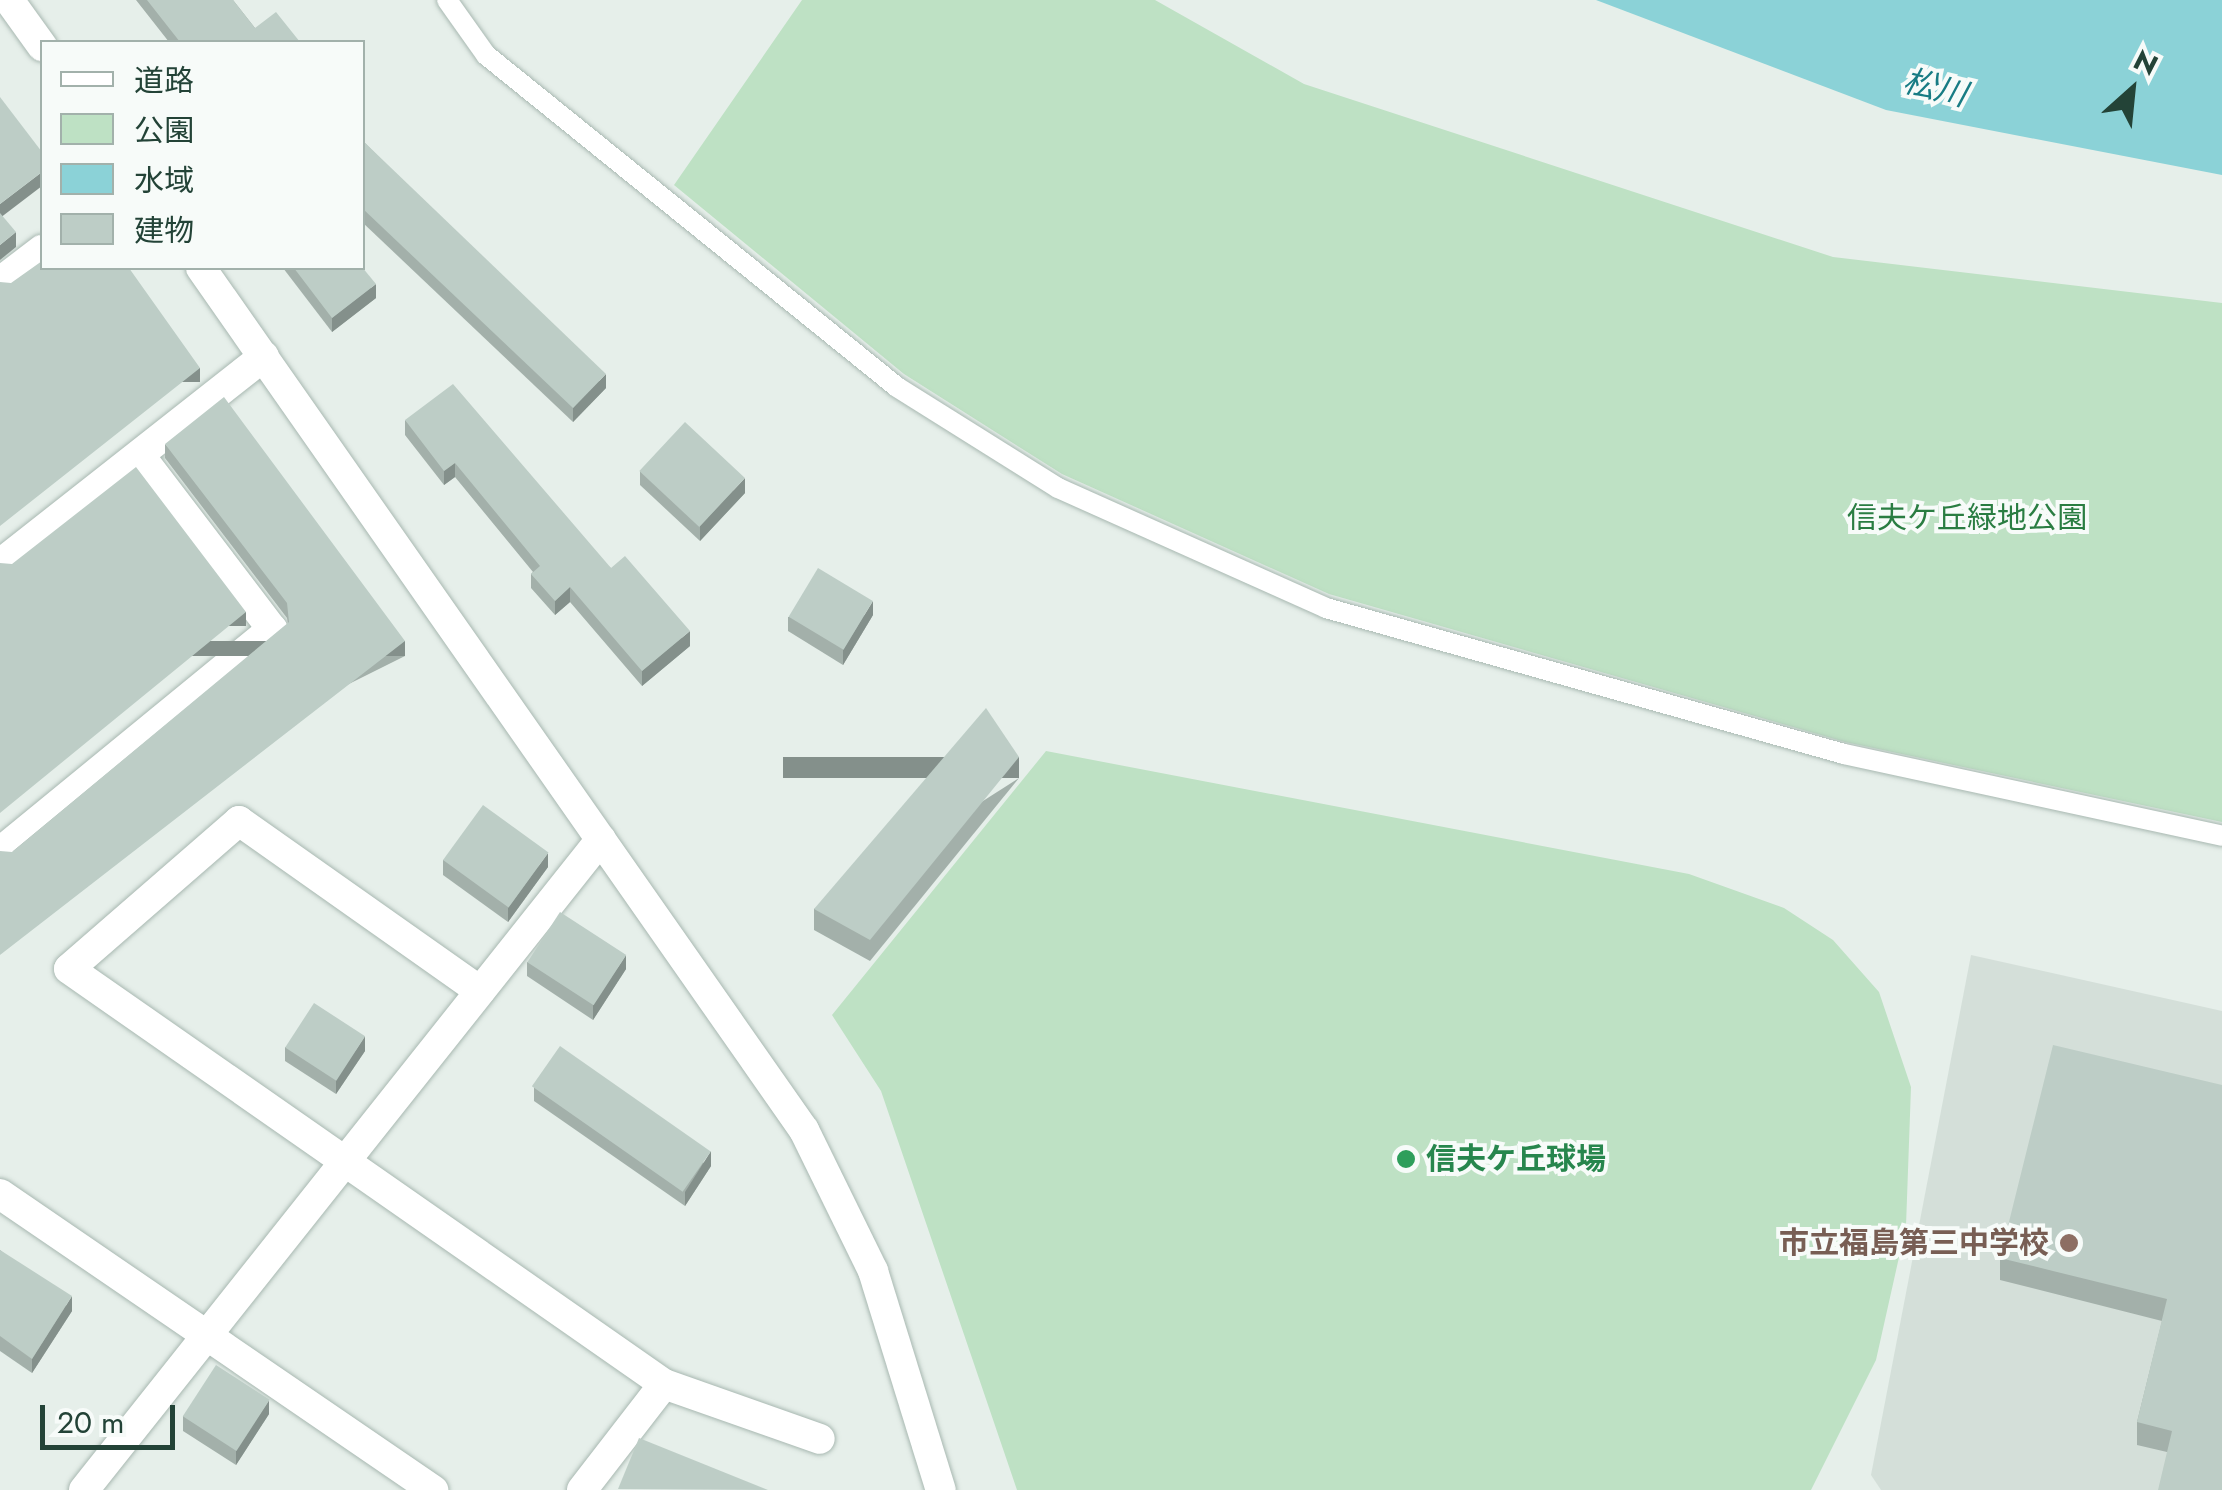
<!DOCTYPE html>
<html>
<head>
<meta charset="utf-8">
<style>
  body { margin:0 }
  #map { position:relative; width:2222px; height:1490px; overflow:hidden; background:#e6efea; font-family:Jost,"Noto Sans JP",sans-serif }
  div>[style] { position:absolute }
  .built>* { inset:0; background:#d4dfd9 }
  .green>* { inset:0; background:#bee1c4 }
  .water>* { inset:0; background:#8bd2d7 }
  .roads { filter:drop-shadow(0 0 2px #a8b8b1) drop-shadow(0 0 2px #a8b8b1) }
  .service>* { height:20px; margin:-10px; padding:0 10px; transform-origin:10px; border-radius:10px; background:#fff }
  .minor>* { height:30px; margin:-15px; padding:0 15px; transform-origin:15px; border-radius:15px; background:#fff }
  .tertiary>* { height:30px; margin:-15px; padding:0 15px; transform-origin:15px; border-radius:15px; background:#fff }
  .wall>* { inset:0; background:#a3b0aa }
  .shaded-wall>* { inset:0; background:#84908b; transform-origin:0 0 }
  .building>* { inset:0; background:#bdcdc6; transform-origin:0 0 }
  .dots>* { width:28px; height:28px; translate:-50% -50%; box-sizing:border-box; border:5px solid #f7fbf9; border-radius:50% }
  span { translate:-50% -50%; white-space:nowrap; text-align:center; line-height:1.15; -webkit-text-stroke:8px #f7fbf9; paint-order:stroke }
  .park-label { font-size:30px; color:#2a7d42 }
  .leisure-label { font-size:30px; color:#27864d; font-weight:700 }
  .left { translate:0 -50%; text-align:left }
  .education-label { font-size:30px; color:#785e54; font-weight:700 }
  .right { translate:-100% -50%; text-align:right }
  .water-label { font-size:32px; color:#187c84; font-style:italic }
  .legend { position:absolute; left:40px; top:40px; width:325px; height:230px; box-sizing:border-box; background:#f7fbf9; border:2px solid #a2b1ab; margin:0; padding:12px 18px; list-style:none; font-size:30px; color:#234337 }
  .legend li { display:flex; align-items:center; gap:20px; height:50px }
  .legend b { width:50px; border:2px solid #a2b1ab }
  .north { position:absolute; left:2082px; top:40px; width:100px; height:100px; -webkit-text-stroke:8px #f7fbf9; paint-order:stroke; rotate:27deg; font-size:28px; font-weight:700; line-height:40px; text-align:center; color:#234337 }
  .north::after { content:''; display:block; margin:auto; width:35px; height:45px; background:#234337; clip-path:polygon(50% 0,100% 100%,50% 72%,0 100%) }
  .scale { position:absolute; left:40px; top:1405px; width:135px; height:45px; box-sizing:border-box; border:5px solid #234337; border-top:0; padding-left:12px; font-size:30px; line-height:35px; white-space:nowrap; color:#234337; -webkit-text-stroke:8px #f7fbf9; paint-order:stroke }
</style>
</head>
<body>
<div id="map">
  <div class="built">
    <div style="clip-path:polygon(1971px 955px,2222px 1011px,2222px 1490px,1881px 1490px,1871px 1475px)"></div>
  </div>
  <div class="green">
    <div style="clip-path:polygon(802px 0,1155px 0,1304px 84px,1833px 257px,2222px 303px,2222px 822px,1845px 742px,1329px 594px,1062px 474px,904px 374px,674px 185px)"></div>
    <div style="clip-path:polygon(1046px 751px,1689px 874px,1784px 908px,1833px 940px,1879px 992px,1911px 1087px,1906px 1226px,1876px 1360px,1811px 1490px,1017px 1490px,881px 1091px,832px 1015px)"></div>
  </div>
  <div class="water">
    <div style="clip-path:polygon(1596px 0,2222px 0,2222px 175px,1886px 110px)"></div>
  </div>
  <div class="roads">
    <div class="service">
      <div style="left:447px;top:0;width:67px;rotate:54.7deg"></div>
      <div style="left:486px;top:55px;width:528px;rotate:38.93deg"></div>
      <div style="left:897px;top:387px;width:190px;rotate:32.1deg"></div>
      <div style="left:1058px;top:488px;width:294px;rotate:24.1deg"></div>
      <div style="left:1326px;top:608px;width:538px;rotate:15.74deg"></div>
      <div style="left:1844px;top:754px;width:387px;rotate:12.2deg"></div>
    </div>
    <div class="minor">
      <div style="left:0;top:282px;width:53px;rotate:-37.3deg"></div>
      <div style="left:0;top:564px;width:336px;rotate:-38.2deg"></div>
      <div style="left:0;top:852px;width:352px;rotate:-39.3deg"></div>
      <div style="left:272px;top:629px;width:218px;rotate:-127.3deg"></div>
      <div style="left:480px;top:991px;width:295px;rotate:-144.8deg"></div>
      <div style="left:239px;top:821px;width:225px;rotate:139deg"></div>
      <div style="left:69px;top:969px;width:725px;rotate:34.89deg"></div>
      <div style="left:664px;top:1384px;width:165px;rotate:19.4deg"></div>
      <div style="left:0;top:1194px;width:525px;rotate:34.36deg"></div>
      <div style="left:84px;top:1490px;width:831px;rotate:-51.54deg"></div>
      <div style="left:582px;top:1490px;width:134px;rotate:-52.3deg"></div>
    </div>
    <div class="tertiary">
      <div style="left:9px;top:0;width:57px;rotate:54.3deg"></div>
      <div style="left:201px;top:268px;width:1052px;rotate:55.03deg"></div>
      <div style="left:804px;top:1130px;width:157px;rotate:63.9deg"></div>
      <div style="left:873px;top:1271px;width:229px;rotate:72.8deg"></div>
    </div>
  </div>
  <div class="wall">
    <div style="clip-path:polygon(136px 0,233px 0,255px 28px,300px 42px,169px 42px)"></div>
    <div style="clip-path:polygon(362px 140px,606px 388px,573px 422px,362px 222px)"></div>
    <div style="clip-path:polygon(283px 268px,362px 268px,376px 298px,332px 332px)"></div>
    <div style="clip-path:polygon(405px 420px,611px 568px,690px 646px,642px 686px,570px 602px,555px 615px,531px 588px,531px 574px,533px 572px,455px 477px,444px 485px,405px 435px)"></div>
    <div style="clip-path:polygon(165px 444px,405px 656px,12px 852px,288px 624px,287px 618px,165px 458px)"></div>
    <div style="clip-path:polygon(640px 471px,745px 493px,700px 541px,640px 485px)"></div>
    <div style="clip-path:polygon(873px 615px,843px 665px,788px 631px,788px 617px)"></div>
    <div style="clip-path:polygon(1019px 778px,870px 961px,814px 930px,814px 909px)"></div>
    <div style="clip-path:polygon(443px 860px,548px 867px,508px 922px,443px 875px)"></div>
    <div style="clip-path:polygon(527px 962px,626px 969px,593px 1020px,527px 976px)"></div>
    <div style="clip-path:polygon(285px 1047px,365px 1051px,336px 1094px,285px 1061px)"></div>
    <div style="clip-path:polygon(2222px 1085px,2222px 1490px,2167px 1452px,2137px 1445px,2137px 1422px,2162px 1321px,2000px 1280px,2000px 1258px)"></div>
    <div style="clip-path:polygon(534px 1087px,711px 1166px,685px 1206px,534px 1101px)"></div>
    <div style="clip-path:polygon(0 1250px,72px 1311px,32px 1373px,0 1351px)"></div>
    <div style="clip-path:polygon(269px 1414px,236px 1465px,183px 1431px,183px 1416px)"></div>
  </div>
  <div class="shaded-wall">
    <div style="clip-path:polygon(42px 172px,42px 186px,0 218px,0 204px)"></div>
    <div style="clip-path:polygon(16px 232px,16px 247px,0 260px,0 245px)"></div>
    <div style="clip-path:polygon(376px 284px,376px 298px,332px 332px,332px 318px)"></div>
    <div style="left:200px;top:368px;width:14px;height:255px;rotate:90deg"></div>
    <div style="clip-path:polygon(606px 374px,606px 388px,573px 422px,573px 408px)"></div>
    <div style="clip-path:polygon(455px 463px,455px 477px,444px 485px,444px 471px)"></div>
    <div style="clip-path:polygon(745px 478px,745px 493px,700px 541px,700px 526px)"></div>
    <div style="clip-path:polygon(570px 587px,570px 602px,555px 615px,555px 601px)"></div>
    <div style="clip-path:polygon(873px 601px,873px 615px,843px 665px,843px 650px)"></div>
    <div style="left:246px;top:612px;width:14px;height:318px;rotate:90deg"></div>
    <div style="clip-path:polygon(690px 631px,690px 646px,642px 686px,642px 671px)"></div>
    <div style="left:405px;top:641px;width:15px;height:512px;rotate:90deg"></div>
    <div style="left:1019px;top:757px;width:21px;height:236px;rotate:90deg"></div>
    <div style="clip-path:polygon(548px 853px,548px 867px,508px 922px,508px 908px)"></div>
    <div style="clip-path:polygon(626px 955px,626px 969px,593px 1020px,593px 1005px)"></div>
    <div style="clip-path:polygon(365px 1036px,365px 1051px,336px 1094px,336px 1080px)"></div>
    <div style="clip-path:polygon(711px 1151px,711px 1166px,685px 1206px,685px 1192px)"></div>
    <div style="clip-path:polygon(72px 1296px,72px 1311px,32px 1373px,32px 1359px)"></div>
    <div style="clip-path:polygon(269px 1400px,269px 1414px,236px 1465px,236px 1450px)"></div>
  </div>
  <div class="building">
    <div style="clip-path:polygon(147px 0,233px 0,255px 28px,276px 12px,300px 42px,180px 42px)"></div>
    <div style="clip-path:polygon(0 97px,42px 152px,42px 172px,0 204px)"></div>
    <div style="clip-path:polygon(362px 140px,606px 374px,573px 408px,362px 208px)"></div>
    <div style="clip-path:polygon(0 213px,16px 232px,0 245px)"></div>
    <div style="clip-path:polygon(42px 261px,42px 268px,129px 268px,200px 368px,0 526px,0 282px,11px 283px)"></div>
    <div style="clip-path:polygon(362px 267px,376px 284px,332px 318px,294px 268px)"></div>
    <div style="clip-path:polygon(453px 384px,611px 568px,625px 556px,690px 631px,642px 671px,570px 587px,555px 601px,531px 574px,540px 566px,455px 463px,444px 471px,405px 420px)"></div>
    <div style="clip-path:polygon(224px 397px,405px 641px,0 955px,0 851px,12px 852px,289px 622px,287px 603px,165px 444px)"></div>
    <div style="left:685px;top:422px;width:82px;height:67px;rotate:43deg"></div>
    <div style="clip-path:polygon(136px 467px,246px 612px,0 813px,0 563px,12px 564px)"></div>
    <div style="left:818px;top:568px;width:64px;height:57px;rotate:31deg"></div>
    <div style="clip-path:polygon(986px 708px,1019px 757px,870px 940px,814px 909px)"></div>
    <div style="left:483px;top:805px;width:81px;height:68px;rotate:36deg"></div>
    <div style="left:560px;top:912px;width:79px;height:60px;rotate:33deg"></div>
    <div style="left:314px;top:1003px;width:61px;height:53px;rotate:33deg"></div>
    <div style="clip-path:polygon(2053px 1045px,2222px 1085px,2222px 1490px,2158px 1490px,2172px 1431px,2137px 1422px,2167px 1299px,2000px 1258px)"></div>
    <div style="left:560px;top:1046px;width:184px;height:49px;rotate:35deg"></div>
    <div style="clip-path:polygon(0 1250px,72px 1296px,32px 1359px,0 1336px)"></div>
    <div style="left:216px;top:1365px;width:64px;height:61px;rotate:33deg"></div>
    <div style="clip-path:polygon(639px 1438px,768px 1490px,618px 1489px)"></div>
  </div>
  <div class="dots">
    <div style="left:1406px;top:1159px;background:#2e9e5b"></div>
    <div style="left:2069px;top:1243px;background:#8d6e63"></div>
  </div>
  <div class="park-label">
    <span style="left:1967px;top:518px">信夫ケ丘緑地公園</span>
  </div>
  <div class="leisure-label">
    <span class="left" style="left:1426px;top:1159px">信夫ケ丘球場</span>
  </div>
  <div class="education-label">
    <span class="right" style="left:2049px;top:1243px">市立福島第三中学校</span>
  </div>
  <div class="water-label">
    <span style="left:1935px;top:88px;rotate:14deg">松川</span>
  </div>
  <ul class="legend">
  <li><b style="height:12px;background:#fff"></b>道路</li>
  <li><b style="height:28px;background:#bee1c4"></b>公園</li>
  <li><b style="height:28px;background:#8bd2d7"></b>水域</li>
  <li><b style="height:28px;background:#bdcdc6"></b>建物</li>
  </ul>
  <div class="north">N</div>
  <div class="scale">20 m</div>
</div>
</body>
</html>
